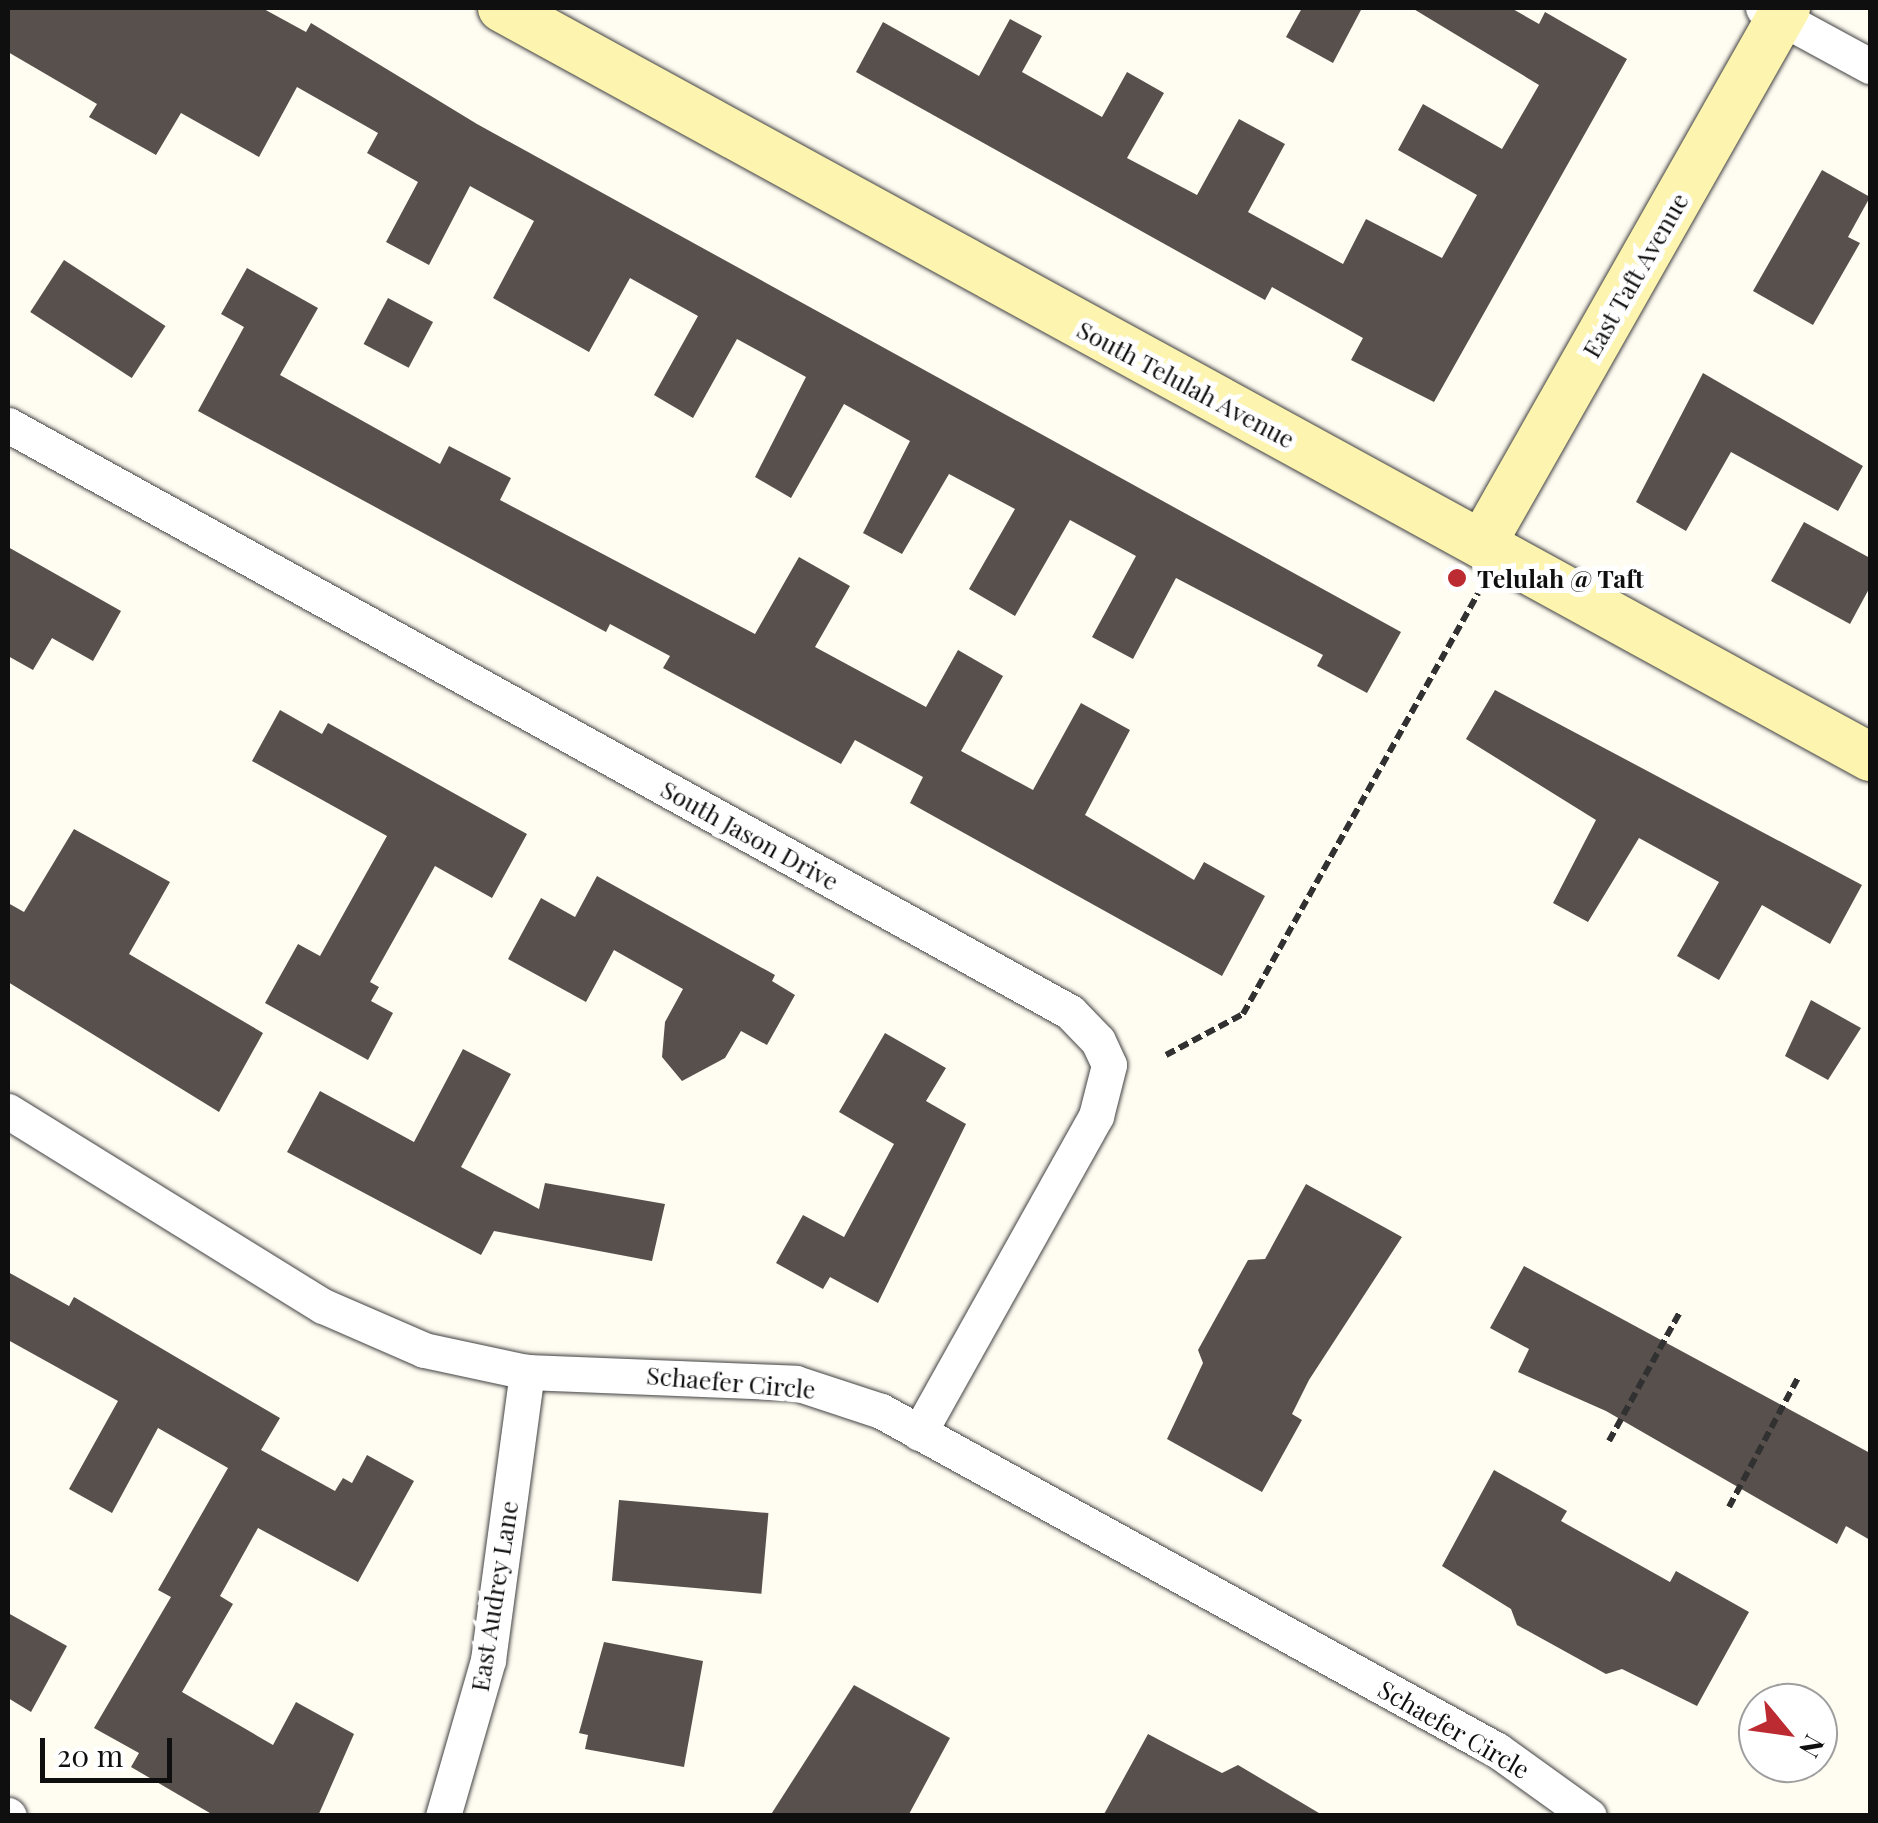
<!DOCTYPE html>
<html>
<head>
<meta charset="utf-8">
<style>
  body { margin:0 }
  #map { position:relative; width:1878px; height:1823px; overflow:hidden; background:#fffcf2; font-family:"Playfair Display",serif }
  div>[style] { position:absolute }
  .building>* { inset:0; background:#58504c; transform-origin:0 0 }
  .path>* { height:6px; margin-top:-3px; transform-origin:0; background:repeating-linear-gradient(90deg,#313131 0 10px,transparent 0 15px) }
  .roads { filter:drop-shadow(0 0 2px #424242) drop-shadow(0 0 2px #424242) }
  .street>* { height:35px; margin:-17.5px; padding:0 17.5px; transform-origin:17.5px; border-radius:17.5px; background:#fff }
  .secondary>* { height:48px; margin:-24px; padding:0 24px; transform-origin:24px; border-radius:24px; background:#fcf4af }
  .dots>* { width:28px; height:28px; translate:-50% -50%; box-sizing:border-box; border:5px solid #fff; border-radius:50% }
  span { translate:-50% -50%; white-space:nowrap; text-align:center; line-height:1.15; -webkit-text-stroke:10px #fff; paint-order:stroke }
  .street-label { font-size:25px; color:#0f0f0f }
  .poi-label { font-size:25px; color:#0f0f0f; font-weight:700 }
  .left { translate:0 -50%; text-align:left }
  .frame { position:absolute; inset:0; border:10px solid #0f0f0f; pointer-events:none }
  .north { position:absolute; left:1738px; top:1683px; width:100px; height:100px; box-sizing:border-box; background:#fff; border:2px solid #9f9f9f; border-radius:50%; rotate:119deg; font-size:28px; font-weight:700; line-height:40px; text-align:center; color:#0f0f0f }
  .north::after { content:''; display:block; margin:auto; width:35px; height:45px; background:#bc2b31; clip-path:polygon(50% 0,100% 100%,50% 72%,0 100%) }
  .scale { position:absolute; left:40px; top:1738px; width:132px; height:45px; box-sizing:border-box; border:5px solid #0f0f0f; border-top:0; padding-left:12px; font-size:30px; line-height:35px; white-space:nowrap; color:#0f0f0f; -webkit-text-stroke:8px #fff; paint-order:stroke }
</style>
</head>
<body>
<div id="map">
  <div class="building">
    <div style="clip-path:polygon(8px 8px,262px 8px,306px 32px,311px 23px,477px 124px,1401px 632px,1367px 693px,1317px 666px,1323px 655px,1176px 578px,1133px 659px,1092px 637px,1136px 556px,1070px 520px,1015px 616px,969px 589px,1015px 509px,949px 474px,902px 554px,863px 533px,910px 441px,844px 404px,791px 498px,755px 477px,806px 377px,737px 339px,693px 418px,654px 395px,698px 316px,630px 278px,589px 352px,493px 298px,534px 221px,470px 186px,429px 265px,386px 242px,418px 182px,367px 153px,378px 133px,297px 87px,259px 157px,181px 113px,156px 155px,89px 117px,97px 104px,8px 52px)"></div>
    <div style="clip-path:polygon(1302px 8px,1362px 8px,1333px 63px,1286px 37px)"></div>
    <div style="clip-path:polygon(1412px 8px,1511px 8px,1539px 24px,1545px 12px,1627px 59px,1434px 402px,1351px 360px,1363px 338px,1272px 287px,1265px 300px,856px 72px,883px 22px,979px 76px,1010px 19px,1042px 36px,1022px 72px,1102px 117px,1127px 72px,1164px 93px,1127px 158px,1197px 195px,1239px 119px,1285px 144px,1248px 212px,1343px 264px,1366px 219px,1442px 258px,1477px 195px,1398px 150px,1423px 104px,1502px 149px,1539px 85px)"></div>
    <div style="clip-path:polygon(1822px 170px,1870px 197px,1848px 237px,1860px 243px,1813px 325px,1753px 291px)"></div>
    <div style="left:64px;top:260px;width:121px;height:62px;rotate:33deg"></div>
    <div style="clip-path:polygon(247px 268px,318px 308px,280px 375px,440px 464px,449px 446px,511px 478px,500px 500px,755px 634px,799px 557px,850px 586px,815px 647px,926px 707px,958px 650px,1003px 676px,961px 751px,1033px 790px,1081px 703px,1130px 730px,1085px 815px,1194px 880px,1204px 862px,1265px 896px,1222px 976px,910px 803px,923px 777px,855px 740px,841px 764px,663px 668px,670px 656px,610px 624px,606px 632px,198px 411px,244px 327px,221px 314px)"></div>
    <div style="left:388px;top:298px;width:51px;height:52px;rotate:28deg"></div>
    <div style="clip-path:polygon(1703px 373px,1863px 466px,1838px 511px,1731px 452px,1686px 531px,1636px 502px)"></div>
    <div style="clip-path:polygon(1804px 522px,1870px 558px,1870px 587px,1850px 624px,1771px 581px)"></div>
    <div style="clip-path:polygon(8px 547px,121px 611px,93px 661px,52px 638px,33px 670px,8px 656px)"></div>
    <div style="clip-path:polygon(1495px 690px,1862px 885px,1830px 944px,1762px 905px,1719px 980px,1677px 956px,1719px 882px,1639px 838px,1588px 922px,1553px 903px,1596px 820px,1466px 739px)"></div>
    <div style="clip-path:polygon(280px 710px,322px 734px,328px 723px,527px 834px,492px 898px,435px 866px,370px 982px,379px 987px,371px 1001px,393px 1013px,368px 1060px,265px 1003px,298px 944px,320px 956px,387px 836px,252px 761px)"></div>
    <div style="clip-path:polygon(74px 829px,170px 882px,129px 954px,263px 1033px,219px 1112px,8px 982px,8px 903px,24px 912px)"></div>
    <div style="clip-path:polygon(597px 876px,775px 975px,772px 981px,795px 995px,767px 1045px,741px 1031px,725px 1058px,682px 1081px,662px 1057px,665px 1022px,683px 989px,614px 950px,586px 1002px,508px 959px,541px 898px,575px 917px)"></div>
    <div style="clip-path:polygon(1811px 1000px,1861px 1028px,1828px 1080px,1785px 1056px)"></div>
    <div style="clip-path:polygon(885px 1033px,946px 1068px,926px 1101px,966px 1124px,878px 1303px,830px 1277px,823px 1289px,776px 1263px,803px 1215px,844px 1237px,894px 1144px,839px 1112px)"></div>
    <div style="clip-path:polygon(463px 1049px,511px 1074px,461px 1167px,539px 1209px,545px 1183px,665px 1204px,652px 1261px,494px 1231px,481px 1255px,287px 1152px,320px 1091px,414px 1142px)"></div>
    <div style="clip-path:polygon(1306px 1184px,1402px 1237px,1309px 1380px,1292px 1414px,1302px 1420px,1262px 1492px,1167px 1439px,1203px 1363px,1198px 1350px,1248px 1260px,1265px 1259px)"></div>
    <div style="clip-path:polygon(1524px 1266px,1870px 1453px,1870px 1540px,1846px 1526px,1837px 1544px,1606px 1411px,1518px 1372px,1529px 1349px,1490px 1328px)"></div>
    <div style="clip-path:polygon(8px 1272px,69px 1306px,74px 1297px,280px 1418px,261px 1450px,335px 1491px,343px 1478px,352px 1483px,367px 1455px,414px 1481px,358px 1582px,258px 1528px,220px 1596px,233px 1604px,182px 1692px,273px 1745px,296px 1702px,354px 1734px,318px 1816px,215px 1816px,131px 1767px,139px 1753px,94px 1728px,171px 1597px,158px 1590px,228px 1468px,158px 1428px,112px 1513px,69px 1489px,118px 1401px,8px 1340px)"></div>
    <div style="clip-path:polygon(1494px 1470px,1567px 1511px,1561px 1521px,1670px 1582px,1676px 1571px,1749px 1612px,1697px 1706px,1622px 1669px,1606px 1674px,1517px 1625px,1511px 1609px,1442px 1566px)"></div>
    <div style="left:619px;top:1500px;width:150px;height:81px;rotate:5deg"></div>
    <div style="clip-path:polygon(8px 1613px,67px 1646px,31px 1712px,8px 1698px)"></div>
    <div style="clip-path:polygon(604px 1642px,703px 1661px,684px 1767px,585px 1749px,588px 1735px,579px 1733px)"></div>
    <div style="clip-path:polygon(854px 1685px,950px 1738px,908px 1816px,770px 1816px)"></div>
    <div style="clip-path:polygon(1148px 1734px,1222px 1773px,1238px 1765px,1324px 1816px,1103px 1816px)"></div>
  </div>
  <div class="path">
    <div style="left:1166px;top:1055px;width:87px;rotate:-28deg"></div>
    <div style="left:1243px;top:1014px;width:482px;rotate:-60.8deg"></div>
    <div style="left:1609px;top:1441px;width:149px;rotate:-61.2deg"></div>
    <div style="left:1729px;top:1507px;width:149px;rotate:-61.9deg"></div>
  </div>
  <div class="roads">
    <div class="street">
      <div style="left:1763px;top:8px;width:122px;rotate:28.5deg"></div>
      <div style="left:8px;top:425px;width:1213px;rotate:28.93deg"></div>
      <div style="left:1070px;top:1012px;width:40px;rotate:46deg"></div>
      <div style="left:1098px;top:1041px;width:26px;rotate:65deg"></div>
      <div style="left:1109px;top:1065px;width:53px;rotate:104.3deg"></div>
      <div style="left:1096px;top:1116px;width:363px;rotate:119.2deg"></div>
      <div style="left:8px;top:1111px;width:370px;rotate:31.8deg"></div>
      <div style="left:323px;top:1306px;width:110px;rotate:23.5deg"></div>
      <div style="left:424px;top:1350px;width:105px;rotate:12.1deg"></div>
      <div style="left:527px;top:1372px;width:269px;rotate:2.3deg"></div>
      <div style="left:796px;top:1383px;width:89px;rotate:18.2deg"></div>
      <div style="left:881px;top:1411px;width:703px;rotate:28.83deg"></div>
      <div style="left:1497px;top:1750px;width:113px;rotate:35.7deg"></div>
      <div style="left:8px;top:1815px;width:1px;rotate:45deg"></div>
      <div style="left:443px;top:1816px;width:162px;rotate:-73.9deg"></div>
      <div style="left:488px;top:1660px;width:291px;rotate:-82.3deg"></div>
    </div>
    <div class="secondary">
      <div style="left:502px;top:8px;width:1560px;rotate:28.7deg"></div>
      <div style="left:1483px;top:542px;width:614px;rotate:-60.43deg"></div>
    </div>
  </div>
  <div class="dots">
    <div style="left:1457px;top:578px;background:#bc2b31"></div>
  </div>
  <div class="street-label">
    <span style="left:1635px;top:275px;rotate:-60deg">East Taft Avenue</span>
    <span style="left:1186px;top:384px;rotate:28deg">South Telulah Avenue</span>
    <span style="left:750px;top:835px;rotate:29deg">South Jason Drive</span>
    <span style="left:731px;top:1382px;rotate:5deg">Schaefer Circle</span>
    <span style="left:494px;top:1596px;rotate:-81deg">East Audrey Lane</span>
    <span style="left:1454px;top:1729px;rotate:30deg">Schaefer Circle</span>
  </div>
  <div class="poi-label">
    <span class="left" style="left:1477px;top:578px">Telulah @ Taft</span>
  </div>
  <div class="frame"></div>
  <div class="north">N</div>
  <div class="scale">20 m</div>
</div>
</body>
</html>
